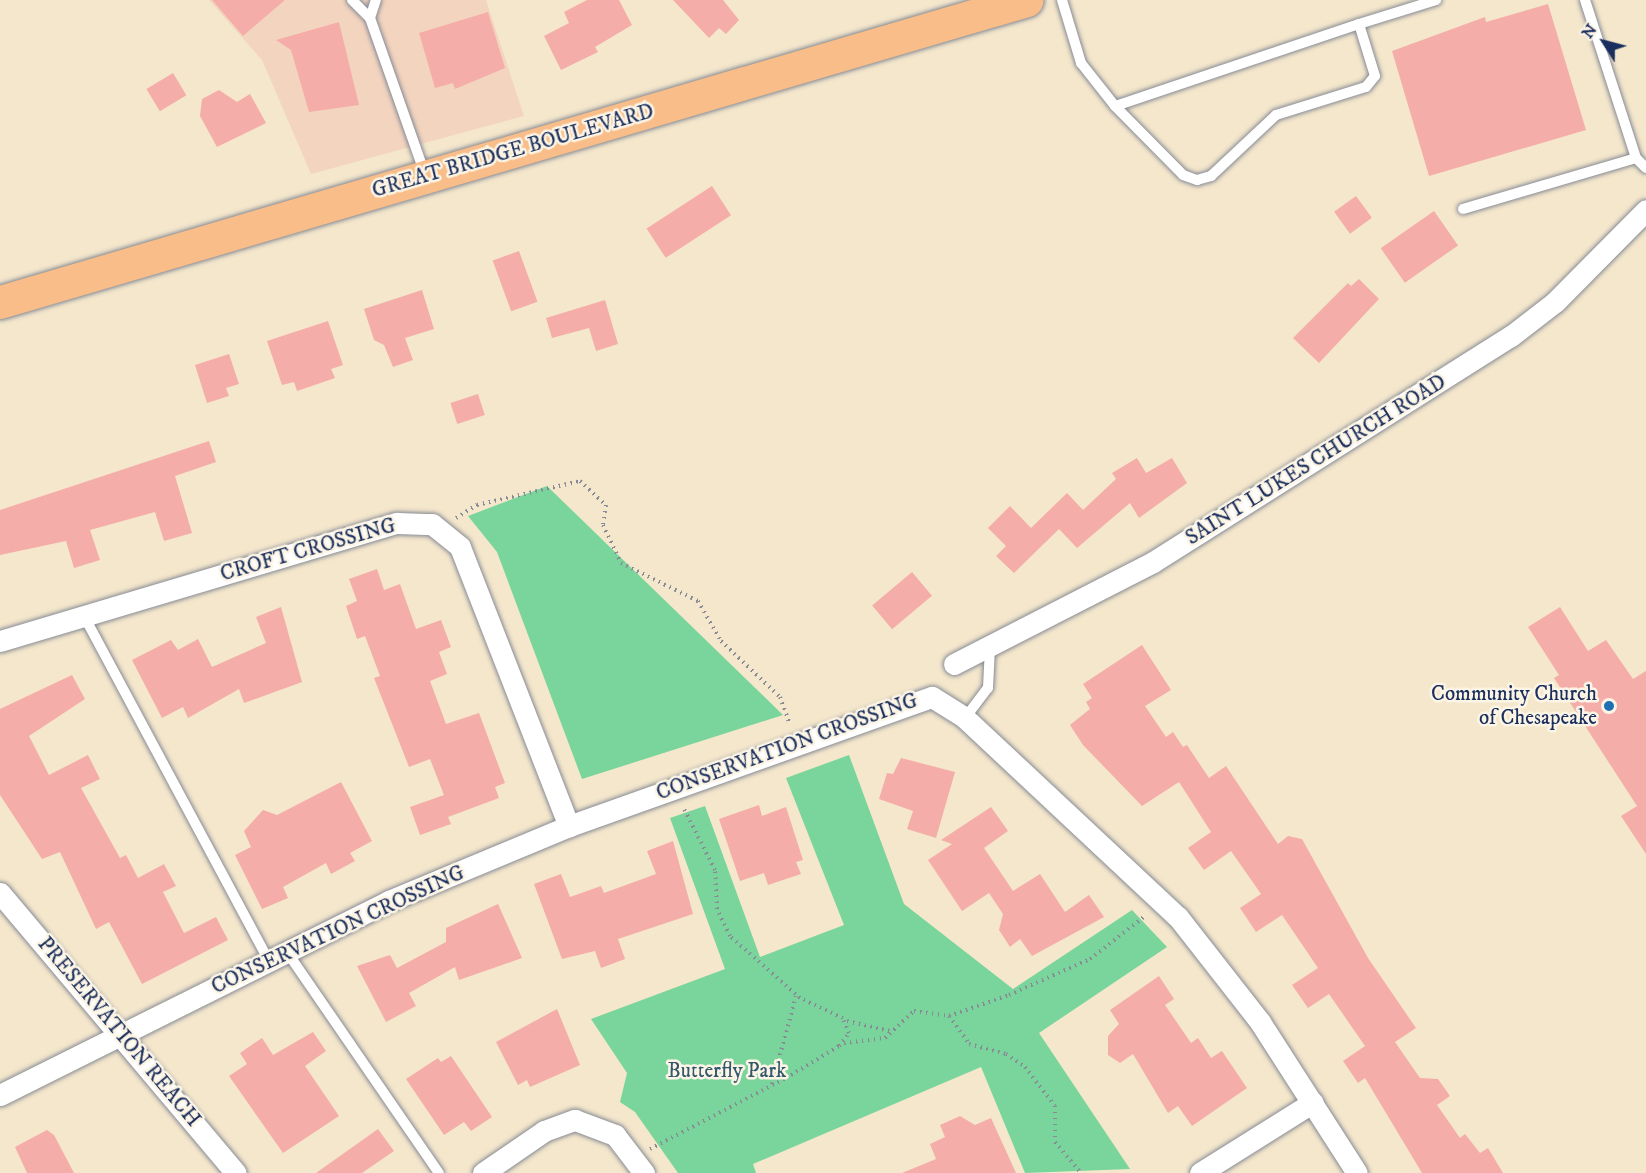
<!DOCTYPE html>
<html>
<head>
<meta charset="utf-8">
<style>
  body { margin:0 }
  #map { position:relative; width:1646px; height:1173px; overflow:hidden; background:#f4e7cc; font-family:"IM FELL DW Pica",serif }
  div>[style] { position:absolute }
  .built>* { inset:0; background:#f3d4bf }
  .green>* { inset:0; background:#7ad59c }
  .building>* { inset:0; background:#f5adaa; transform-origin:0 0 }
  .path>* { height:4px; margin-top:-2px; transform-origin:0; background:repeating-linear-gradient(90deg,#888b95 0 1.5px,transparent 0 6px) }
  .roads { filter:drop-shadow(0 0 2px #888b95) drop-shadow(0 0 2px #888b95) }
  .service>* { height:10px; margin:-5px; padding:0 5px; transform-origin:5px; border-radius:5px; background:#fff }
  .minor>* { height:21px; margin:-10.5px; padding:0 10.5px; transform-origin:10.5px; border-radius:10.5px; background:#fff }
  .primary>* { height:33px; margin:-16.5px; padding:0 16.5px; transform-origin:16.5px; border-radius:16.5px; background:#f8bd89 }
  .dots>* { width:16px; height:16px; translate:-50% -50%; box-sizing:border-box; border:3px solid #fcf5e5; border-radius:50% }
  span { translate:-50% -50%; white-space:nowrap; text-align:center; line-height:1.15; -webkit-text-stroke:5px #fcf5e5; paint-order:stroke }
  .street-label { font-size:21px; color:#1b2f5e }
  .poi-label { font-size:21px; color:#1b2f5e }
  .right { translate:-100% -50%; text-align:right }
  .park-label { font-size:21px; color:#33586e }
  .north { position:absolute; left:1574px; top:12px; width:60px; height:60px; -webkit-text-stroke:4px #fcf5e5; paint-order:stroke; rotate:306deg; font-size:16px; font-weight:700; line-height:24px; text-align:center; color:#1b2f5e }
  .north::after { content:''; display:block; margin:auto; width:21px; height:27px; background:#1b2f5e; clip-path:polygon(50% 0,100% 100%,50% 72%,0 100%) }
</style>
</head>
<body>
<div id="map">
  <div class="built">
    <div style="clip-path:polygon(209px 0,486px 0,524px 116px,311px 174px,262px 60px)"></div>
  </div>
  <div class="green">
    <div style="clip-path:polygon(547px 486px,783px 715px,582px 779px,497px 552px,468px 516px)"></div>
    <div style="clip-path:polygon(849px 755px,904px 904px,1013px 989px,1132px 910px,1167px 947px,1039px 1033px,1130px 1169px,1025px 1173px,981px 1067px,753px 1164px,756px 1173px,678px 1173px,635px 1112px,620px 1102px,627px 1073px,591px 1019px,725px 969px,670px 818px,705px 806px,760px 957px,844px 925px,786px 778px)"></div>
  </div>
  <div class="building">
    <div style="clip-path:polygon(212px 0,285px 0,243px 36px)"></div>
    <div style="clip-path:polygon(587px 0,619px 0,632px 25px,595px 47px,598px 52px,561px 70px,544px 36px,569px 23px,564px 12px)"></div>
    <div style="clip-path:polygon(673px 0,723px 0,739px 20px,726px 34px,719px 28px,709px 38px)"></div>
    <div style="clip-path:polygon(1548px 4px,1586px 130px,1429px 176px,1392px 51px,1485px 17px,1486px 22px)"></div>
    <div style="clip-path:polygon(488px 12px,505px 68px,455px 89px,453px 83px,435px 88px,419px 33px)"></div>
    <div style="clip-path:polygon(339px 22px,359px 105px,309px 112px,291px 50px,276px 40px)"></div>
    <div style="left:173px;top:73px;width:26px;height:31px;rotate:59deg"></div>
    <div style="clip-path:polygon(219px 90px,237px 102px,250px 94px,266px 123px,217px 147px,200px 116px,202px 99px)"></div>
    <div style="left:712px;top:186px;width:35px;height:78px;rotate:57deg"></div>
    <div style="left:1356px;top:196px;width:27px;height:27px;rotate:54deg"></div>
    <div style="left:1434px;top:211px;width:42px;height:65px;rotate:55deg"></div>
    <div style="left:519px;top:251px;width:54px;height:28px;rotate:70deg"></div>
    <div style="clip-path:polygon(1359px 279px,1379px 299px,1319px 363px,1293px 338px,1348px 283px,1351px 286px)"></div>
    <div style="clip-path:polygon(422px 290px,434px 329px,405px 338px,413px 360px,393px 367px,384px 345px,374px 340px,364px 309px)"></div>
    <div style="clip-path:polygon(605px 300px,618px 344px,596px 351px,589px 328px,552px 338px,546px 318px)"></div>
    <div style="clip-path:polygon(328px 321px,343px 365px,331px 369px,335px 378px,297px 391px,294px 382px,282px 385px,267px 341px)"></div>
    <div style="clip-path:polygon(229px 354px,239px 384px,226px 388px,229px 396px,207px 403px,195px 365px)"></div>
    <div style="left:478px;top:394px;width:22px;height:29px;rotate:72deg"></div>
    <div style="clip-path:polygon(209px 441px,216px 462px,175px 476px,192px 533px,164px 541px,155px 512px,90px 530px,100px 560px,74px 568px,66px 541px,0 555px,0 510px)"></div>
    <div style="clip-path:polygon(1137px 458px,1146px 473px,1172px 458px,1187px 483px,1139px 518px,1130px 503px,1077px 548px,1059px 529px,1014px 573px,996px 556px,1006px 546px,988px 528px,1010px 506px,1031px 528px,1067px 493px,1083px 510px,1116px 479px,1112px 473px)"></div>
    <div style="clip-path:polygon(377px 569px,384px 590px,400px 584px,416px 629px,441px 620px,451px 647px,439px 652px,447px 674px,430px 681px,446px 724px,479px 713px,505px 783px,495px 787px,499px 798px,448px 817px,451px 824px,420px 835px,410px 807px,444px 795px,430px 759px,409px 767px,374px 678px,380px 676px,365px 636px,357px 639px,346px 606px,357px 601px,349px 579px)"></div>
    <div style="left:912px;top:572px;width:31px;height:52px;rotate:50deg"></div>
    <div style="clip-path:polygon(281px 607px,302px 682px,244px 703px,239px 689px,188px 718px,183px 707px,162px 718px,132px 660px,171px 640px,178px 650px,198px 639px,212px 667px,266px 643px,256px 617px)"></div>
    <div style="clip-path:polygon(1560px 607px,1588px 651px,1606px 640px,1633px 679px,1646px 671px,1646px 854px,1621px 816px,1637px 806px,1554px 678px,1559px 675px,1528px 627px)"></div>
    <div style="clip-path:polygon(1142px 645px,1171px 690px,1145px 706px,1166px 737px,1173px 732px,1183px 747px,1187px 745px,1209px 778px,1226px 766px,1278px 844px,1288px 836px,1302px 839px,1368px 958px,1416px 1028px,1395px 1042px,1420px 1078px,1438px 1079px,1450px 1096px,1437px 1105px,1460px 1138px,1465px 1134px,1480px 1153px,1488px 1148px,1503px 1173px,1422px 1173px,1365px 1078px,1358px 1083px,1343px 1061px,1365px 1046px,1329px 994px,1308px 1008px,1292px 985px,1318px 968px,1282px 915px,1256px 932px,1240px 908px,1261px 894px,1231px 851px,1204px 870px,1188px 848px,1211px 832px,1179px 782px,1142px 806px,1083px 745px,1070px 725px,1090px 709px,1086px 702px,1092px 698px,1083px 684px)"></div>
    <div style="clip-path:polygon(72px 675px,85px 699px,29px 736px,49px 775px,88px 755px,100px 779px,81px 788px,120px 858px,126px 855px,138px 878px,164px 864px,176px 886px,163px 892px,184px 933px,216px 917px,228px 940px,142px 984px,109px 922px,96px 929px,60px 852px,42px 859px,0 795px,0 709px)"></div>
    <div style="clip-path:polygon(901px 758px,955px 772px,936px 838px,907px 829px,913px 811px,879px 799px,887px 773px,893px 774px)"></div>
    <div style="clip-path:polygon(341px 782px,372px 841px,350px 853px,355px 861px,331px 874px,326px 863px,283px 887px,288px 898px,262px 909px,235px 855px,251px 847px,244px 831px,263px 810px,277px 815px)"></div>
    <div style="clip-path:polygon(759px 805px,762px 816px,786px 807px,803px 860px,796px 862px,801px 874px,768px 885px,764px 873px,740px 881px,719px 819px)"></div>
    <div style="clip-path:polygon(991px 807px,1008px 831px,984px 848px,1013px 891px,1040px 874px,1065px 912px,1089px 895px,1104px 917px,1032px 956px,1020px 939px,1010px 947px,999px 930px,1003px 914px,989px 893px,962px 911px,928px 860px,952px 844px,941px 840px)"></div>
    <div style="clip-path:polygon(673px 841px,693px 914px,618px 939px,625px 959px,601px 968px,595px 951px,562px 959px,534px 884px,561px 874px,570px 897px,601px 886px,604px 893px,656px 874px,647px 851px)"></div>
    <div style="clip-path:polygon(498px 904px,522px 958px,459px 980px,455px 967px,409px 993px,416px 1006px,386px 1022px,357px 966px,390px 955px,397px 968px,446px 942px,446px 928px)"></div>
    <div style="clip-path:polygon(1159px 976px,1174px 999px,1165px 1005px,1191px 1043px,1198px 1038px,1211px 1058px,1222px 1051px,1247px 1088px,1192px 1126px,1178px 1106px,1168px 1113px,1133px 1054px,1120px 1063px,1108px 1055px,1108px 1036px,1119px 1024px,1110px 1010px)"></div>
    <div style="clip-path:polygon(557px 1009px,580px 1065px,530px 1087px,527px 1080px,518px 1085px,496px 1042px)"></div>
    <div style="clip-path:polygon(313px 1032px,326px 1051px,305px 1066px,339px 1116px,283px 1153px,229px 1076px,247px 1064px,240px 1053px,262px 1038px,273px 1055px)"></div>
    <div style="clip-path:polygon(451px 1056px,492px 1117px,471px 1131px,464px 1122px,444px 1135px,406px 1079px,438px 1058px,441px 1062px)"></div>
    <div style="clip-path:polygon(960px 1116px,975px 1125px,991px 1118px,1016px 1173px,902px 1173px,936px 1159px,930px 1144px,945px 1137px,940px 1125px)"></div>
    <div style="clip-path:polygon(378px 1129px,394px 1151px,362px 1173px,316px 1173px)"></div>
    <div style="clip-path:polygon(47px 1130px,54px 1135px,74px 1173px,27px 1173px,15px 1147px)"></div>
  </div>
  <div class="path">
    <div style="left:456px;top:518px;width:25px;rotate:-32deg"></div>
    <div style="left:477px;top:505px;width:106px;rotate:-13.1deg"></div>
    <div style="left:580px;top:481px;width:35px;rotate:43deg"></div>
    <div style="left:606px;top:505px;width:20px;rotate:99deg"></div>
    <div style="left:603px;top:525px;width:42px;rotate:64.7deg"></div>
    <div style="left:621px;top:563px;width:86px;rotate:26.3deg"></div>
    <div style="left:698px;top:601px;width:46px;rotate:60.1deg"></div>
    <div style="left:721px;top:641px;width:81px;rotate:43.5deg"></div>
    <div style="left:780px;top:697px;width:29px;rotate:70deg"></div>
    <div style="left:949px;top:1016px;width:34px;rotate:54deg"></div>
    <div style="left:969px;top:1044px;width:38px;rotate:15deg"></div>
    <div style="left:1006px;top:1054px;width:23px;rotate:34deg"></div>
    <div style="left:1025px;top:1067px;width:49px;rotate:52.4deg"></div>
    <div style="left:1055px;top:1106px;width:36px;rotate:90deg"></div>
    <div style="left:1055px;top:1142px;width:40px;rotate:50deg"></div>
    <div style="left:847px;top:1021px;width:48px;rotate:13.2deg"></div>
    <div style="left:844px;top:1043px;width:41px;rotate:-7deg"></div>
    <div style="left:885px;top:1038px;width:40px;rotate:-43deg"></div>
    <div style="left:914px;top:1011px;width:35px;rotate:8deg"></div>
    <div style="left:949px;top:1016px;width:64px;rotate:-19.3deg"></div>
    <div style="left:1009px;top:995px;width:89px;rotate:-24deg"></div>
    <div style="left:1090px;top:959px;width:70px;rotate:-38deg"></div>
    <div style="left:772px;top:1084px;width:91px;rotate:-74.7deg"></div>
    <div style="left:650px;top:1149px;width:153px;rotate:-27.6deg"></div>
    <div style="left:786px;top:1078px;width:62px;rotate:-31.1deg"></div>
    <div style="left:839px;top:1046px;width:16px;rotate:-52deg"></div>
    <div style="left:849px;top:1033px;width:16px;rotate:-112deg"></div>
    <div style="left:843px;top:1018px;width:47px;rotate:-155.1deg"></div>
    <div style="left:800px;top:998px;width:94px;rotate:-138.5deg"></div>
    <div style="left:730px;top:936px;width:30px;rotate:-116deg"></div>
    <div style="left:717px;top:909px;width:39px;rotate:-93deg"></div>
    <div style="left:715px;top:870px;width:71px;rotate:-116.9deg"></div>
  </div>
  <div class="roads">
    <div class="service">
      <div style="left:352px;top:0;width:25px;rotate:45deg"></div>
      <div style="left:370px;top:18px;width:165px;rotate:70.6deg"></div>
      <div style="left:1062px;top:0;width:66px;rotate:73.2deg"></div>
      <div style="left:1081px;top:63px;width:55px;rotate:51.7deg"></div>
      <div style="left:1115px;top:106px;width:97px;rotate:45.4deg"></div>
      <div style="left:1183px;top:175px;width:15px;rotate:20deg"></div>
      <div style="left:1197px;top:180px;width:15px;rotate:-16deg"></div>
      <div style="left:1211px;top:176px;width:89px;rotate:-43.2deg"></div>
      <div style="left:1276px;top:115px;width:94px;rotate:-17.3deg"></div>
      <div style="left:1366px;top:87px;width:14px;rotate:-51deg"></div>
      <div style="left:1375px;top:76px;width:54px;rotate:-107.1deg"></div>
      <div style="left:1359px;top:24px;width:257px;rotate:161.4deg"></div>
      <div style="left:1585px;top:0;width:166px;rotate:72.1deg"></div>
      <div style="left:1636px;top:158px;width:14px;rotate:45deg"></div>
      <div style="left:370px;top:18px;width:19px;rotate:-72deg"></div>
      <div style="left:1359px;top:24px;width:81px;rotate:-17.3deg"></div>
      <div style="left:1463px;top:209px;width:180px;rotate:-16.4deg"></div>
      <div style="left:84px;top:616px;width:391px;rotate:61.8deg"></div>
      <div style="left:965px;top:718px;width:38px;rotate:-53deg"></div>
      <div style="left:988px;top:688px;width:41px;rotate:-87.2deg"></div>
      <div style="left:287px;top:952px;width:268px;rotate:55.5deg"></div>
    </div>
    <div class="minor">
      <div style="left:0;top:641px;width:414px;rotate:-16.6deg"></div>
      <div style="left:397px;top:523px;width:35px;rotate:2deg"></div>
      <div style="left:432px;top:524px;width:36px;rotate:39deg"></div>
      <div style="left:460px;top:547px;width:300px;rotate:68.7deg"></div>
      <div style="left:954px;top:664px;width:224px;rotate:-27.1deg"></div>
      <div style="left:1153px;top:562px;width:423px;rotate:-32.3deg"></div>
      <div style="left:1511px;top:336px;width:56px;rotate:-37.7deg"></div>
      <div style="left:1555px;top:302px;width:129px;rotate:-45.3deg"></div>
      <div style="left:0;top:893px;width:366px;rotate:49.9deg"></div>
      <div style="left:0;top:1095px;width:435px;rotate:-26.5deg"></div>
      <div style="left:389px;top:901px;width:195px;rotate:-22.6deg"></div>
      <div style="left:569px;top:826px;width:385px;rotate:-19.6deg"></div>
      <div style="left:932px;top:697px;width:39px;rotate:32deg"></div>
      <div style="left:965px;top:718px;width:291px;rotate:43.1deg"></div>
      <div style="left:1178px;top:917px;width:133px;rotate:52deg"></div>
      <div style="left:1260px;top:1022px;width:179px;rotate:57.3deg"></div>
      <div style="left:483px;top:1173px;width:74px;rotate:-34.5deg"></div>
      <div style="left:544px;top:1131px;width:33px;rotate:-20deg"></div>
      <div style="left:575px;top:1120px;width:43px;rotate:20.6deg"></div>
      <div style="left:615px;top:1135px;width:48px;rotate:52.7deg"></div>
      <div style="left:1200px;top:1173px;width:133px;rotate:-32.1deg"></div>
    </div>
    <div class="primary">
      <div style="left:0;top:302px;width:1070px;rotate:-16.39deg"></div>
    </div>
  </div>
  <div class="dots">
    <div style="left:1609px;top:706px;background:#1f6fb2"></div>
  </div>
  <div class="street-label">
    <span style="left:513px;top:151px;rotate:-16deg">GREAT BRIDGE BOULEVARD</span>
    <span style="left:1316px;top:460px;rotate:-32deg">SAINT LUKES CHURCH ROAD</span>
    <span style="left:308px;top:550px;rotate:-16deg">CROFT CROSSING</span>
    <span style="left:787px;top:747px;rotate:-20deg">CONSERVATION CROSSING</span>
    <span style="left:338px;top:930px;rotate:-25deg">CONSERVATION CROSSING</span>
    <span style="left:119px;top:1032px;rotate:50deg">PRESERVATION REACH</span>
  </div>
  <div class="poi-label">
    <span class="right" style="left:1597px;top:706px">Community Church<br>of Chesapeake</span>
  </div>
  <div class="park-label">
    <span style="left:727px;top:1071px">Butterfly Park</span>
  </div>
  <div class="north">N</div>
</div>
</body>
</html>
